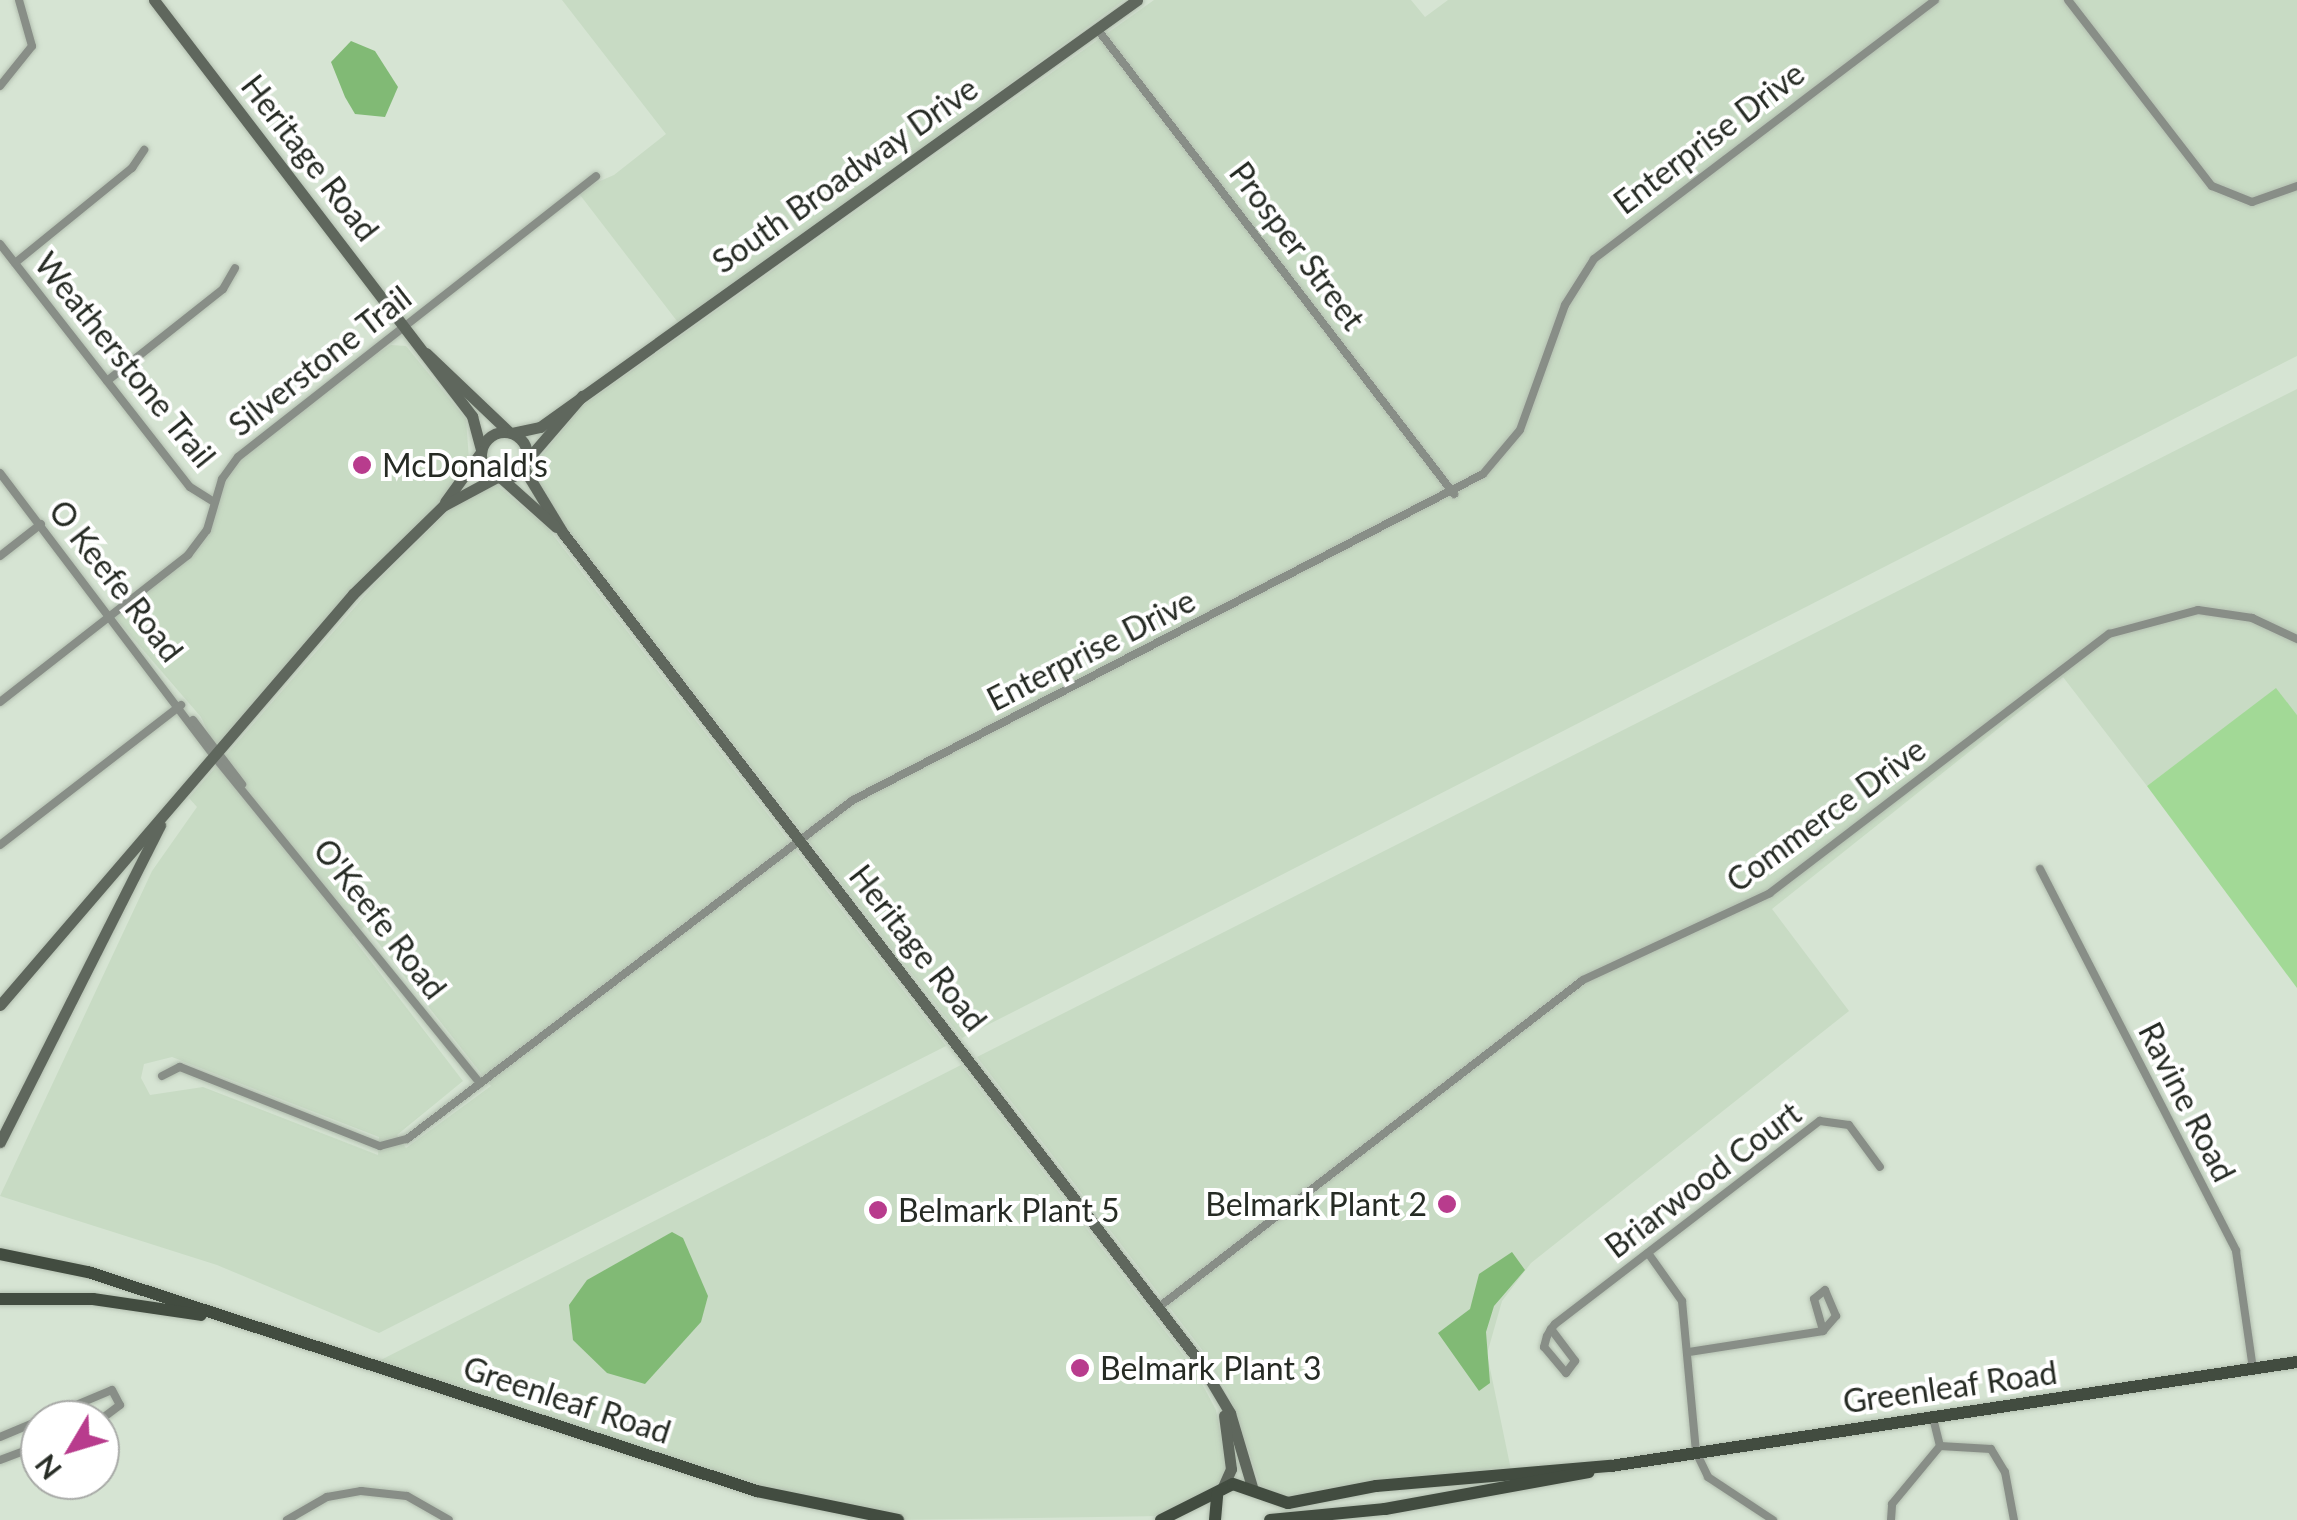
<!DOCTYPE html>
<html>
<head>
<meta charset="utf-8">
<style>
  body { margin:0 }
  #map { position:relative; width:2297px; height:1520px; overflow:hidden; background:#d6e4d3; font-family:Lato,sans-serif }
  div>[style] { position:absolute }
  .built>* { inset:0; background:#c8dbc4 }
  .green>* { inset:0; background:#a2d996 }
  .water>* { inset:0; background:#81ba75 }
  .roads { filter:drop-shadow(0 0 2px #b3bfb0) drop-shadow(0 0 2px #b3bfb0) }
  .street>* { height:8px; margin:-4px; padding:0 4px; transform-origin:4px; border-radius:4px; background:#888e87 }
  .secondary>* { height:11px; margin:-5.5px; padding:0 5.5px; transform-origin:5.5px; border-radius:5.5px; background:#5f675d }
  .secondary>.ring { margin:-5.5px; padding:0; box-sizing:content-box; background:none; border:11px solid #5f675d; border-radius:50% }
  .primary>* { height:12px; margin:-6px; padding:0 6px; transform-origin:6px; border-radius:6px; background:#424c40 }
  .dots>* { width:28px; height:28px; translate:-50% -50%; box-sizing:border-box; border:5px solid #fff; border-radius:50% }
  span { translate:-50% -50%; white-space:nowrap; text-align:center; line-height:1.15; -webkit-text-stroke:8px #fff; paint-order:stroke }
  .street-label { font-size:32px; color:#262b24 }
  .poi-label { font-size:32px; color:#262b24 }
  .left { translate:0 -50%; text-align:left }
  .right { translate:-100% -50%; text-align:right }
  .north { position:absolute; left:20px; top:1400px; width:100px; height:100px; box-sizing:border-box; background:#fff; border:2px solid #a8aaa7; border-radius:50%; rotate:232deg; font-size:28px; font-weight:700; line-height:40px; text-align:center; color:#262b24 }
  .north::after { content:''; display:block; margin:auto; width:35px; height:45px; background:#b83c8d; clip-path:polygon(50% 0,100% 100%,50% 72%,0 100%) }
</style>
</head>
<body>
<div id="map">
  <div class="built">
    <div style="clip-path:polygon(562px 0,1124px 0,680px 325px,577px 191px,614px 175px,666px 134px)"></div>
    <div style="clip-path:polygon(1154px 0,1411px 0,1425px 17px,1448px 0,2297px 0,2297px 356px,962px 1038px,537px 491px,530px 470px,582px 406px)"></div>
    <div style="clip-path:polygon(391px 345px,406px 346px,466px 419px,469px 460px,443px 506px,217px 752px,201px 717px,112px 614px,197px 545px,229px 467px,342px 374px)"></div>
    <div style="clip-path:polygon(2297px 389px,2297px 715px,2276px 689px,2147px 786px,2063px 677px,1772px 909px,1849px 1011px,1531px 1263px,1502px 1301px,1487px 1354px,1511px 1470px,1291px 1498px,1262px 1490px,1229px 1395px,1203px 1351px,977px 1057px)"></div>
    <div style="clip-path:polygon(evenodd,493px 482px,547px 527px,946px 1046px,379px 1333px,217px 1265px,0 1196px,152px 871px,197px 807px,189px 798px,375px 584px,471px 488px,493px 482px,365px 926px,491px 1086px,406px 1148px,397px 1135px,463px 1081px,352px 937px,365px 926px,493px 482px,172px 1057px,379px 1137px,378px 1155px,203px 1087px,150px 1095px,141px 1078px,144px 1064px,172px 1057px)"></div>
    <div style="clip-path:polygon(961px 1065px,1194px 1369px,1216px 1410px,1227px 1469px,1220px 1484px,1162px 1516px,898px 1520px,823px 1508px,371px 1365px)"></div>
  </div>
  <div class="green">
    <div style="clip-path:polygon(2276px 688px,2297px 715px,2297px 988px,2147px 786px)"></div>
  </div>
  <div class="water">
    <div style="clip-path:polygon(351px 41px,375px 51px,398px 87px,385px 117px,355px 114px,345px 97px,331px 62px)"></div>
    <div style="clip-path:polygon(672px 1232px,683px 1238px,708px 1296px,701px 1322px,645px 1384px,607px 1373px,573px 1340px,569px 1305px,587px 1280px)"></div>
    <div style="clip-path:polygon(1512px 1252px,1525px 1270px,1494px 1306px,1486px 1332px,1490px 1383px,1479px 1391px,1438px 1333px,1470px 1309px,1479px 1274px)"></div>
  </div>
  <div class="roads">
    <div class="street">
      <div style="left:2068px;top:0;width:235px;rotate:52.3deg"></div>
      <div style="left:2212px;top:186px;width:43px;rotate:21.8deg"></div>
      <div style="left:2252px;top:202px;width:48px;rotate:-19.6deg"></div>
      <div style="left:1098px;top:30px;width:585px;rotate:52.5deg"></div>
      <div style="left:0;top:86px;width:51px;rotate:-51.3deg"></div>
      <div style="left:32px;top:46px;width:48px;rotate:-105.8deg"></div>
      <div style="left:0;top:244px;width:308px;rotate:52deg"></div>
      <div style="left:190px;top:487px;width:28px;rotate:32deg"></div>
      <div style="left:15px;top:263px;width:151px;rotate:-39.1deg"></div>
      <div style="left:132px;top:168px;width:22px;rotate:-56deg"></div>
      <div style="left:107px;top:381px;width:148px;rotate:-38.4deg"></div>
      <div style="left:223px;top:289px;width:24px;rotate:-60deg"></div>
      <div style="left:0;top:473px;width:355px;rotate:52.9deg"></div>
      <div style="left:214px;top:756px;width:422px;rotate:50.9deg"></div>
      <div style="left:0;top:556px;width:52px;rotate:-38deg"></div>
      <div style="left:0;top:702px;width:239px;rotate:-38deg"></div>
      <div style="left:188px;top:555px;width:31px;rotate:-53deg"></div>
      <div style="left:207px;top:530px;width:53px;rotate:-73.6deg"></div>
      <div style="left:222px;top:479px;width:27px;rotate:-54deg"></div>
      <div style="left:238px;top:457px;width:455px;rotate:-38.1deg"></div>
      <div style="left:193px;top:720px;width:81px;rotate:52.6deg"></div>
      <div style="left:0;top:845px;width:229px;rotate:-37.7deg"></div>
      <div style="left:2040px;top:869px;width:429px;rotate:62.8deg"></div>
      <div style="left:2236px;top:1251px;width:119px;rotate:81.8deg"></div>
      <div style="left:162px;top:1076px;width:20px;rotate:-27deg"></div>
      <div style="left:180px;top:1067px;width:215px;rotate:21.6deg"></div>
      <div style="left:380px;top:1146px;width:28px;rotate:-15deg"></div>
      <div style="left:407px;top:1139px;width:560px;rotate:-37.24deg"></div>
      <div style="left:853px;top:800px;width:709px;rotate:-27.36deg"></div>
      <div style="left:1483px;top:474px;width:57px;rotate:-49.9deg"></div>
      <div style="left:1520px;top:430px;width:133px;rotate:-70.2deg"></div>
      <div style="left:1565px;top:305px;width:54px;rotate:-57.8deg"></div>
      <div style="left:1594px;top:259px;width:428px;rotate:-37.2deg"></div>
      <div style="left:1648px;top:1253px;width:59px;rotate:54.7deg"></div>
      <div style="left:1682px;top:1301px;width:152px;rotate:84.7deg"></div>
      <div style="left:1696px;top:1452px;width:28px;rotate:64deg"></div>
      <div style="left:1708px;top:1477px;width:78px;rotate:33.5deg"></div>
      <div style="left:1159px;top:1307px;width:535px;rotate:-37.64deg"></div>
      <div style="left:1583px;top:980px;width:206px;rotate:-24.9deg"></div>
      <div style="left:1770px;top:893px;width:427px;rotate:-37.4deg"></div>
      <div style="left:2109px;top:634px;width:92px;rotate:-15.1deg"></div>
      <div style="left:2198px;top:610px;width:55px;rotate:8.4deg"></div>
      <div style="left:2252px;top:618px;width:50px;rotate:25deg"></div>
      <div style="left:1551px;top:1329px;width:40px;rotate:53deg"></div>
      <div style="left:1575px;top:1361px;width:15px;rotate:127deg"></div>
      <div style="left:1566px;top:1373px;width:34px;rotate:-130deg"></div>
      <div style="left:1544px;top:1347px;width:11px;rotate:-75deg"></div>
      <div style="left:1547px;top:1336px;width:8px;rotate:-60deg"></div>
      <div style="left:1551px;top:1329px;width:6px;rotate:-51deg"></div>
      <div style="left:1555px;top:1324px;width:334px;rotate:-37.5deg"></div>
      <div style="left:1820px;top:1121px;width:29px;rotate:8deg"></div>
      <div style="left:1849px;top:1125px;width:52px;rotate:53.6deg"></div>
      <div style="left:1689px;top:1352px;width:136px;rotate:-8.9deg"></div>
      <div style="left:1823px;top:1331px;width:20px;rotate:-49deg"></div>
      <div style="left:1836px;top:1316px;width:28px;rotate:-113deg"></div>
      <div style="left:1825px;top:1290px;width:14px;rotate:141deg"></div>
      <div style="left:1814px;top:1299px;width:33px;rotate:74deg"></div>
      <div style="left:0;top:1437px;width:121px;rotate:-22.8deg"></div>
      <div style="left:112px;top:1390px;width:17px;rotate:62deg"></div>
      <div style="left:120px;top:1405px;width:25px;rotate:143deg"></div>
      <div style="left:1940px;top:1446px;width:51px;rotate:3.4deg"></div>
      <div style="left:1991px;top:1449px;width:27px;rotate:59deg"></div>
      <div style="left:2005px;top:1472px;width:49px;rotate:79.4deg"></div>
      <div style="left:0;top:1460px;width:43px;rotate:-20.6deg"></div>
      <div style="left:287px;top:1520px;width:46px;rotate:-29.9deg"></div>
      <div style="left:327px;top:1497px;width:35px;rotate:-10deg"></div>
      <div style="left:361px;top:1491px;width:46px;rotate:6.2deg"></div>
      <div style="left:407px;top:1496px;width:48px;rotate:29.7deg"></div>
      <div style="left:1891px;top:1520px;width:16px;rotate:-86deg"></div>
      <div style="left:1892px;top:1504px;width:75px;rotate:-50.4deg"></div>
      <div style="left:1940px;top:1446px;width:30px;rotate:-104deg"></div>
    </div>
    <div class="secondary">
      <div style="left:154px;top:0;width:524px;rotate:52.6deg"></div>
      <div style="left:472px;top:416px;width:34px;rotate:75deg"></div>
      <div style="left:426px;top:353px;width:115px;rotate:43.6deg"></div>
      <div class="ring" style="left:481px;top:432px;width:35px;height:35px"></div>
      <div style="left:512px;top:433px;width:29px;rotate:-12deg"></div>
      <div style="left:540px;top:427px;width:734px;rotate:-35.57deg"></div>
      <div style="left:526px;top:461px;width:86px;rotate:-49.3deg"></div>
      <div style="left:523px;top:467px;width:77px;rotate:58.8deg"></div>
      <div style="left:563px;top:533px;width:1044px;rotate:52.47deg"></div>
      <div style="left:1199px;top:1361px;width:61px;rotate:59.2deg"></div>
      <div style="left:1230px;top:1413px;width:77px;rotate:73.4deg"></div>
      <div style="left:500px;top:477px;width:75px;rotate:41.8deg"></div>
      <div style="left:445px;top:502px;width:62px;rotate:-54.2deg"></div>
      <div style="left:0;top:1005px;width:542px;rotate:-49.34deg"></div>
      <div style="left:353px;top:594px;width:126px;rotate:-44.4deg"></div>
      <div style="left:443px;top:506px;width:61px;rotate:-28.2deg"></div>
      <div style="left:0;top:1142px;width:355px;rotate:-63.2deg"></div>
      <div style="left:1222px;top:1489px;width:22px;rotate:-66deg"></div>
      <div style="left:1231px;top:1469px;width:54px;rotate:-97.4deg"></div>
    </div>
    <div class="primary">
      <div style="left:0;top:1254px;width:90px;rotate:11.6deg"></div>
      <div style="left:88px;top:1272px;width:704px;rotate:18.13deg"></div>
      <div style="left:757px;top:1491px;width:144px;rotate:11.6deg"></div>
      <div style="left:0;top:1299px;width:93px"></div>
      <div style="left:93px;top:1299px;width:109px;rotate:8.4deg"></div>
      <div style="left:1161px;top:1520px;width:80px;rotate:-26.6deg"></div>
      <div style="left:1233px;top:1484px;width:58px;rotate:19.1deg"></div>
      <div style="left:1288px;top:1503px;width:90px;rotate:-10.9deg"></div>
      <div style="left:1376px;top:1486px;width:236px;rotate:-4.9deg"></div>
      <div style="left:1611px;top:1466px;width:694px;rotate:-8.62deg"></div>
      <div style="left:1215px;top:1520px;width:25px;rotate:-85deg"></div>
      <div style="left:1270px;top:1520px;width:116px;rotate:-5.5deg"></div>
      <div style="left:1385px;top:1509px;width:207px;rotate:-10.3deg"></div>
    </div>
  </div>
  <div class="dots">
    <div style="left:362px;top:465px;background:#b83c8d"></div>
    <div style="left:1447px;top:1204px;background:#b83c8d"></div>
    <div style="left:878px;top:1210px;background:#b83c8d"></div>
    <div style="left:1080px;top:1368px;background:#b83c8d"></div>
  </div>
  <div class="street-label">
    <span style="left:1709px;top:138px;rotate:-37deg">Enterprise Drive</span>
    <span style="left:310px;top:158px;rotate:52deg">Heritage Road</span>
    <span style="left:845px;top:175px;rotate:-35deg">South Broadway Drive</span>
    <span style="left:1297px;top:246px;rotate:53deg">Prosper Street</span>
    <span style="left:125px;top:360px;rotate:51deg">Weatherstone Trail</span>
    <span style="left:320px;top:361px;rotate:-38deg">Silverstone Trail</span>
    <span style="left:116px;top:581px;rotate:52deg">O Keefe Road</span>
    <span style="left:1091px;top:650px;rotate:-27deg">Enterprise Drive</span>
    <span style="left:1826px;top:815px;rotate:-36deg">Commerce Drive</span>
    <span style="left:380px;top:919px;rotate:52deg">O'Keefe Road</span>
    <span style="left:918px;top:948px;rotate:52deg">Heritage Road</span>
    <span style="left:2187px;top:1102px;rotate:63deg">Ravine Road</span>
    <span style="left:1703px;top:1180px;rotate:-37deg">Briarwood Court</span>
    <span style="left:1950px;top:1387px;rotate:-8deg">Greenleaf Road</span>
    <span style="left:567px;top:1400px;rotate:18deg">Greenleaf Road</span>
  </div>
  <div class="poi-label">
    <span class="left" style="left:382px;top:465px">McDonald's</span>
    <span class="right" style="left:1427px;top:1204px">Belmark Plant 2</span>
    <span class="left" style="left:898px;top:1210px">Belmark Plant 5</span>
    <span class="left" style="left:1100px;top:1368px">Belmark Plant 3</span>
  </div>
  <div class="north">N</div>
</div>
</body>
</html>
